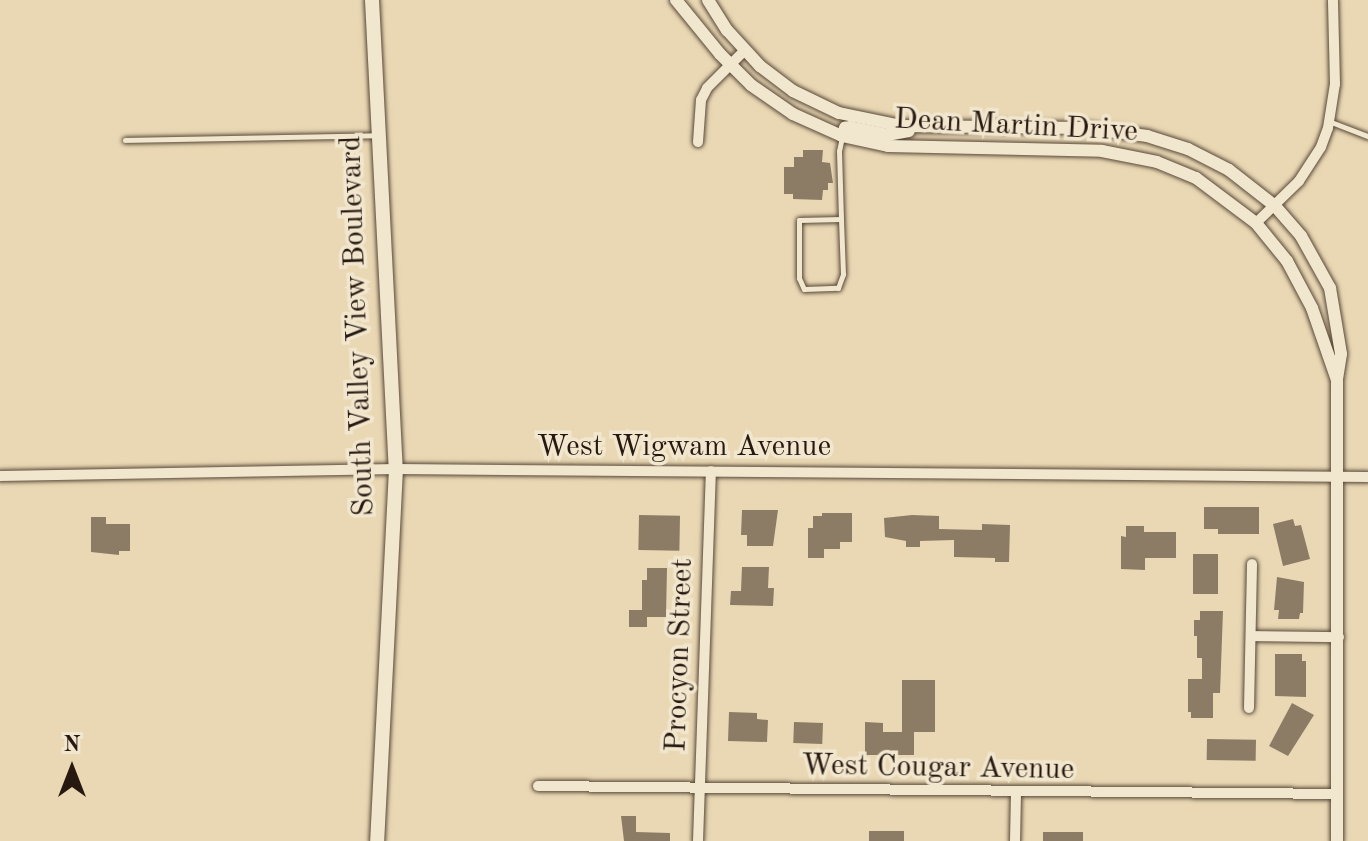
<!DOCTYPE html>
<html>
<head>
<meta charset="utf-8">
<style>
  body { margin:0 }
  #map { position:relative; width:1368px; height:841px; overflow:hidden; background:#ead8b4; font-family:"Old Standard TT",serif }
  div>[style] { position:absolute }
  .building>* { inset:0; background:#8c7c65; transform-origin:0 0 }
  .roads { filter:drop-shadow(0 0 2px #584939) drop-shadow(0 0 2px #584939) }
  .service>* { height:5px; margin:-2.5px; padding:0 2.5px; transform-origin:2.5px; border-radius:2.5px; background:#f1e6ce }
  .minor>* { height:10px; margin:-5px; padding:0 5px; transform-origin:5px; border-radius:5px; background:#f1e6ce }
  .tertiary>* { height:12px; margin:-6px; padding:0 6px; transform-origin:6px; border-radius:6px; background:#f1e6ce }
  .secondary>* { height:14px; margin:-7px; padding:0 7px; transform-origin:7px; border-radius:7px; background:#f1e6ce }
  span { translate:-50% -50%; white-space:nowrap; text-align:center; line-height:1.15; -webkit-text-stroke:7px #f1e6ce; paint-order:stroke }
  .street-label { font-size:30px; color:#271910 }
  .north { position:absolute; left:32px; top:729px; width:80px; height:80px; -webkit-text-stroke:6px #f1e6ce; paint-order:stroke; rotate:0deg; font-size:22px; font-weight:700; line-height:32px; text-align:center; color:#271910 }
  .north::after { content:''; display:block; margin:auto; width:28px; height:36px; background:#271910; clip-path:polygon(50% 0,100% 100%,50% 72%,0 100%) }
</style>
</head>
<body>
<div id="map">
  <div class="building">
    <div style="clip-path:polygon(803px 150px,823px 150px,822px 162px,830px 163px,833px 183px,828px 183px,828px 190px,823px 190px,822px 200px,793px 199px,793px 194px,784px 194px,784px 167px,794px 167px,794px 157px,803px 157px)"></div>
    <div style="clip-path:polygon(1204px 507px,1259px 507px,1259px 534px,1218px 534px,1218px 529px,1204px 529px)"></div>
    <div style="clip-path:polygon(742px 510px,778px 510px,773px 546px,747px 546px,747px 535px,741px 535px)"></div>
    <div style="clip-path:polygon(822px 513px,852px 513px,852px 542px,840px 542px,840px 549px,824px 549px,824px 558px,808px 558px,808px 528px,813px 528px,813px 516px,822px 516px)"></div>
    <div style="left:639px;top:515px;width:41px;height:35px;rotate:1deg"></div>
    <div style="clip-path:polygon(912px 515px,939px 516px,939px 529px,982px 530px,982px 524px,1010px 525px,1009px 562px,995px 562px,995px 558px,954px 557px,954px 540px,920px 541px,920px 547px,906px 547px,906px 541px,885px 537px,884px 518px)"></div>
    <div style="clip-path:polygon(91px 517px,106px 517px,106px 524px,130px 524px,130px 551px,119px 551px,119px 555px,91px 552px)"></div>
    <div style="clip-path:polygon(1293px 519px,1295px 526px,1301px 525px,1310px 559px,1283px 566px,1273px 524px)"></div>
    <div style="clip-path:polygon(1126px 526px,1144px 526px,1144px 532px,1176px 532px,1176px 558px,1145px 558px,1145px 570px,1121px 569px,1121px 536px,1126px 537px)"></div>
    <div style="left:1193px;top:554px;width:25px;height:40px"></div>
    <div style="clip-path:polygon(742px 567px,769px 567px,768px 588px,774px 588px,773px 606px,730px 605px,731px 591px,741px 591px)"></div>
    <div style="clip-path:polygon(647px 568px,667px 568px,666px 617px,647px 617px,647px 627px,629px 627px,629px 610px,642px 610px,642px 580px,647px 580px)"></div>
    <div style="clip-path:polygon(1277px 577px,1304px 582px,1303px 613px,1300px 613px,1299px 619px,1278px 619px,1279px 610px,1274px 610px)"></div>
    <div style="clip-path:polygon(1200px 611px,1223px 611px,1220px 693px,1213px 693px,1213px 718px,1191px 718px,1191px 712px,1188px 712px,1188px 679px,1202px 679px,1202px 658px,1197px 658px,1197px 636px,1194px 636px,1194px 620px,1200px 620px)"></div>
    <div style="clip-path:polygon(1275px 654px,1302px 654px,1302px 661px,1306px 661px,1306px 697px,1275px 696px)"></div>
    <div style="clip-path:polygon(902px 680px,935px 680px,935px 732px,914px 732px,914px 755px,865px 755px,865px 722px,883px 723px,883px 732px,902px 732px)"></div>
    <div style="clip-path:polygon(1292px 703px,1314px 715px,1288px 756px,1269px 746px)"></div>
    <div style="clip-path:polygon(729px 712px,757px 713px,757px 719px,768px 720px,767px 742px,728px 741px)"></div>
    <div style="left:794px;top:722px;width:29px;height:21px;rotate:2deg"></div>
    <div style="left:1207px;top:739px;width:49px;height:21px;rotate:1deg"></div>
    <div style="clip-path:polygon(621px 816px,636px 816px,636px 832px,670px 833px,670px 841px,624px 841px)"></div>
    <div style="left:869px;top:831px;width:35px;height:10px"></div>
    <div style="left:1043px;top:832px;width:40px;height:9px"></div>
  </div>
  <div class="roads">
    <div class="service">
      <div style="left:1331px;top:122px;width:40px;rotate:21deg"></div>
      <div style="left:125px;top:140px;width:251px;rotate:-1.1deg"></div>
      <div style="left:841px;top:219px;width:42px;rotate:178.6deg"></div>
      <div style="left:799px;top:220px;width:58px;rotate:90deg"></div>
      <div style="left:799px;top:278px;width:12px;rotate:66deg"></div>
      <div style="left:804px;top:289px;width:34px;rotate:-2deg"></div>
      <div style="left:838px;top:288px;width:15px;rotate:-70deg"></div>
      <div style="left:843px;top:274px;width:55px;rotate:-92.1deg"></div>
      <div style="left:841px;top:219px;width:68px;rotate:-91.7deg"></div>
      <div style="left:839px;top:151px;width:14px;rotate:-78deg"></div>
    </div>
    <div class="minor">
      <div style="left:698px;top:142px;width:42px;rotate:-85.9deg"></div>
      <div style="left:701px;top:100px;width:13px;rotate:-63deg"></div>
      <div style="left:707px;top:88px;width:52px;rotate:-45deg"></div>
      <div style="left:1256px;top:223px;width:60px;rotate:-44.3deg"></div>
      <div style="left:1299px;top:181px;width:40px;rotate:-57.1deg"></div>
      <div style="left:1321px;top:147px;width:20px;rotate:-70deg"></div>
      <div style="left:1328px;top:128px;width:45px;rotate:-81deg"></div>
      <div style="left:1335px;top:84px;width:84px;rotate:-91.4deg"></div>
      <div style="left:0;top:476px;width:396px;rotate:-1deg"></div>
      <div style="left:396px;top:469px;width:972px;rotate:0.47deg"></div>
      <div style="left:1251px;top:636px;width:88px;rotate:0.7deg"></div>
      <div style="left:1249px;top:708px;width:144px;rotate:-88.8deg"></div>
      <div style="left:538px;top:786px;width:799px;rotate:0.57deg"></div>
      <div style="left:698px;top:841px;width:370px;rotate:-88deg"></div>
      <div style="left:1015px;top:841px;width:48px;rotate:-88.8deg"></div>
    </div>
    <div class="tertiary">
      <div style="left:676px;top:0;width:70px;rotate:50.8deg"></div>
      <div style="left:720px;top:54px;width:44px;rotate:45deg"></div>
      <div style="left:751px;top:85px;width:51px;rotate:34.6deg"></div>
      <div style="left:793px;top:114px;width:54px;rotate:24.2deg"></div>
      <div style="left:842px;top:136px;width:47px;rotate:12.3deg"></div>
      <div style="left:888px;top:146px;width:214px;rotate:1.3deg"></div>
      <div style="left:1102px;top:151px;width:56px;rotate:11.3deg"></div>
      <div style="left:1157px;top:162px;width:42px;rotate:22.3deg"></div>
      <div style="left:1196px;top:178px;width:75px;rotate:36.9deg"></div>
      <div style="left:1256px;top:223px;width:49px;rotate:50.8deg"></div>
      <div style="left:1287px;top:261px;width:53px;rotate:62deg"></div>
      <div style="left:1312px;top:308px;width:76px;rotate:70.9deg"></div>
      <div style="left:708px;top:0;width:36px;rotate:58deg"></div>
      <div style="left:727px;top:30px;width:49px;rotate:47.5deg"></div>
      <div style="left:760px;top:66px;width:41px;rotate:37.1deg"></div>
      <div style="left:793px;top:91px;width:51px;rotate:25.6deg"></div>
      <div style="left:839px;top:113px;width:63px;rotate:11.8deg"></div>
      <div style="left:901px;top:126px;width:186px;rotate:0.6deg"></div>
      <div style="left:1087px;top:128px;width:61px;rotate:7.6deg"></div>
      <div style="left:1147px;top:136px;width:43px;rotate:17.6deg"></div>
      <div style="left:1188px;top:149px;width:46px;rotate:27.1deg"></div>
      <div style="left:1229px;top:170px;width:58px;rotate:38deg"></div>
      <div style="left:1275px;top:206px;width:40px;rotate:49deg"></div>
      <div style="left:1301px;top:236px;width:60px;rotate:60.9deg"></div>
      <div style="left:1330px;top:288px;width:67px;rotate:80.5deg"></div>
      <div style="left:1341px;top:354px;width:26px;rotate:99deg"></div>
      <div style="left:1337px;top:380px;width:461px;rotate:90deg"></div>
      <div style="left:842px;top:136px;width:9px;rotate:-69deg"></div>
      <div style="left:845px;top:128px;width:5px;rotate:-11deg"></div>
      <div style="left:850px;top:127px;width:38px;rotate:12deg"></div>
      <div style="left:887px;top:135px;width:22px;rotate:-10deg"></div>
    </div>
    <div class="secondary">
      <div style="left:372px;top:0;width:470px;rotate:87.1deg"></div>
      <div style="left:396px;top:469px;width:372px;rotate:92.9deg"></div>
    </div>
  </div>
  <div class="street-label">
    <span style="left:1016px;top:126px;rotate:3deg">Dean Martin Drive</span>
    <span style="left:358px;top:326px;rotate:-92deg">South Valley View Boulevard</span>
    <span style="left:684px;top:447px">West Wigwam Avenue</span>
    <span style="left:680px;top:655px;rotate:-88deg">Procyon Street</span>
    <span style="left:938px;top:768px;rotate:1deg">West Cougar Avenue</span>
  </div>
  <div class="north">N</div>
</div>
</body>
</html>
